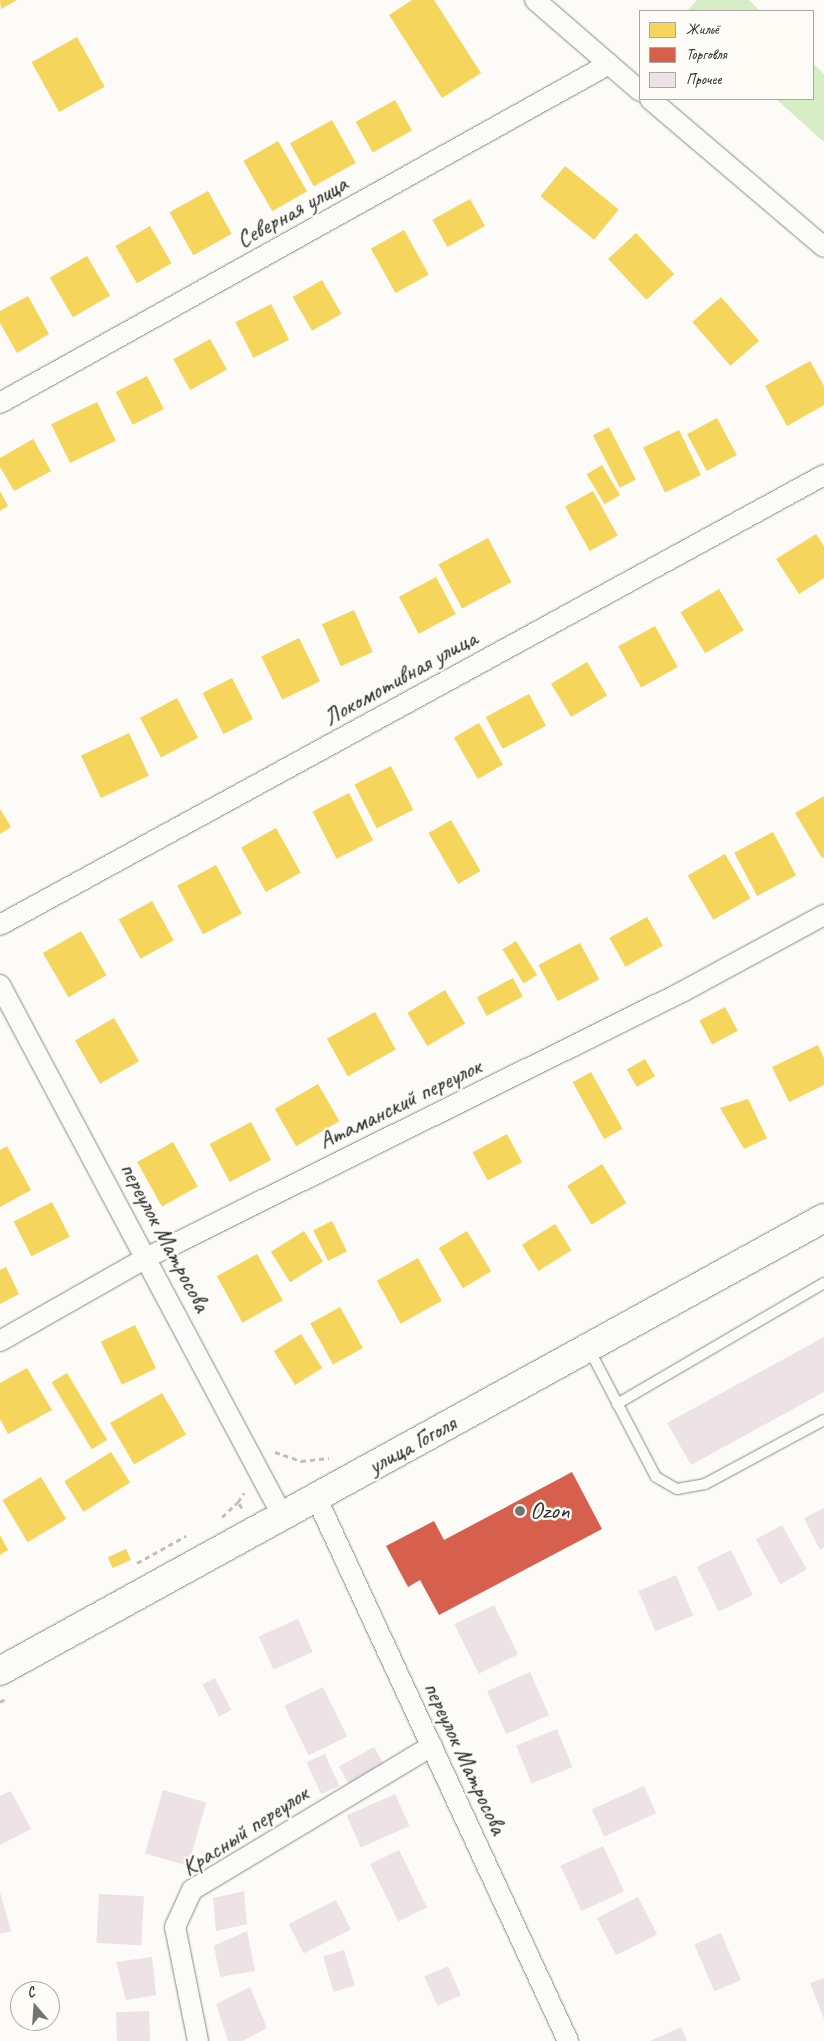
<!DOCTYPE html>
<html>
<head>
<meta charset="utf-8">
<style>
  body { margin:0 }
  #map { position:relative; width:824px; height:2041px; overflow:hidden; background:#fcfbf8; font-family:Caveat,sans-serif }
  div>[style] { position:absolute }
  .green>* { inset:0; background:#d7edc6 }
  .homes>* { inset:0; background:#f6d55c; transform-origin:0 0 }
  .shops>* { inset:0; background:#d6604d }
  .building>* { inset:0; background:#ede2e5; transform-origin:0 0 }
  .path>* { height:3px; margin-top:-1.5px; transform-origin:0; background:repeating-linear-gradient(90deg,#c0bfbc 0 5px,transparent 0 9px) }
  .roads { filter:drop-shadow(0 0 1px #898987) drop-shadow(0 0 1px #898987) }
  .lane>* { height:10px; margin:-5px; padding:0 5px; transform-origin:5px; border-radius:5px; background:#fbfbf9 }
  .street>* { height:20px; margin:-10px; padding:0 10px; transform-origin:10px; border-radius:10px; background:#fbfbf9 }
  .secondary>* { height:28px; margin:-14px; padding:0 14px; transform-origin:14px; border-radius:14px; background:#fbfbf9 }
  .dots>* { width:14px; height:14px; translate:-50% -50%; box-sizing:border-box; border:2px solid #fdfcf7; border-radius:50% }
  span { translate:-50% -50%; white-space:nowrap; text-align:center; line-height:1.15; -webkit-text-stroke:5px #fdfcf7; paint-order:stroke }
  .street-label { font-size:24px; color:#2b2b2b }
  .poi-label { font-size:24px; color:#2b2b2b }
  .left { translate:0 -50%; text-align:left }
  .legend { position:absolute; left:639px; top:10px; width:175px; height:90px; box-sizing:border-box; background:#fdfcf7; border:1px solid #a9a8a5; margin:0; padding:6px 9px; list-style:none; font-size:15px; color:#2b2b2b }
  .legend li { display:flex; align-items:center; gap:10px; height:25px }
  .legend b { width:25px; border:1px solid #a9a8a5 }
  .north { position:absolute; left:10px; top:1981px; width:50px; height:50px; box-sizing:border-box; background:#fdfcf7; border:1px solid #a9a8a5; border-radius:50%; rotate:342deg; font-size:14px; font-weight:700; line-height:20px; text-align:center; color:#2b2b2b }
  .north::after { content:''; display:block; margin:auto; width:18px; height:22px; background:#747473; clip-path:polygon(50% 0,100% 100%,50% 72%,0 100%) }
</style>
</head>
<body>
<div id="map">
  <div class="green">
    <div style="clip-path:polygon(697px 0,749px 0,760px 11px,687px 11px)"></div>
    <div style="clip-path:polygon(813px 63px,824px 74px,824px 142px,776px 99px,813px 99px)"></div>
  </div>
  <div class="homes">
    <div style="clip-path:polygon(0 0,17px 0,1px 9px)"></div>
    <div style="clip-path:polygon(412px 0,434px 0,481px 73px,442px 98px,389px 15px)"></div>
    <div style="left:77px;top:37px;width:57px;height:52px;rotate:61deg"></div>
    <div style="left:395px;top:100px;width:35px;height:45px;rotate:61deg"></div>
    <div style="left:332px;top:120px;width:49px;height:48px;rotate:61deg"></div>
    <div style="left:278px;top:141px;width:58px;height:40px;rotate:60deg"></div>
    <div style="left:565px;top:166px;width:69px;height:39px;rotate:39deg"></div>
    <div style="left:208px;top:191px;width:49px;height:44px;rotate:61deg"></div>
    <div style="left:470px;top:199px;width:31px;height:43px;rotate:61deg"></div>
    <div style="left:150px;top:226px;width:43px;height:40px;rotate:60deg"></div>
    <div style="left:404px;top:230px;width:51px;height:38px;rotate:61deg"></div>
    <div style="left:636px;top:233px;width:56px;height:38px;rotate:47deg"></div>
    <div style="left:87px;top:256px;width:46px;height:43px;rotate:60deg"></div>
    <div style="left:322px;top:280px;width:39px;height:34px;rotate:60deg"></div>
    <div style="clip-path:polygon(28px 296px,49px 334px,17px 353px,0 323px,0 311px)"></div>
    <div style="left:721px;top:297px;width:58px;height:38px;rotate:49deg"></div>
    <div style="left:271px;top:304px;width:40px;height:40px;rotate:63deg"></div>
    <div style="left:210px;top:339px;width:35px;height:42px;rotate:61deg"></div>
    <div style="clip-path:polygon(810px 361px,824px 386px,824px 405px,787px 426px,765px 386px)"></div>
    <div style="left:147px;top:376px;width:37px;height:35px;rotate:63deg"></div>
    <div style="left:97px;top:402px;width:43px;height:51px;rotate:64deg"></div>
    <div style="left:717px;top:418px;width:42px;height:34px;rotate:62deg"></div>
    <div style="left:609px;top:427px;width:59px;height:18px;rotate:63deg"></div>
    <div style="left:679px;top:430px;width:50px;height:40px;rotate:64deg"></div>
    <div style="clip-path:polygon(33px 439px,51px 471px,14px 491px,0 467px,0 458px)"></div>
    <div style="left:602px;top:465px;width:35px;height:18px;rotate:59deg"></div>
    <div style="clip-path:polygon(0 491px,8px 506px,0 511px)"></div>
    <div style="left:593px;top:491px;width:51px;height:32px;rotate:61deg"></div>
    <div style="clip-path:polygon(816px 534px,824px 546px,824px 578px,799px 594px,776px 559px)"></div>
    <div style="left:488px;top:538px;width:50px;height:56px;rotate:62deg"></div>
    <div style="left:436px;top:577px;width:42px;height:42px;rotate:62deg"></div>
    <div style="left:719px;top:589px;width:48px;height:45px;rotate:59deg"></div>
    <div style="left:354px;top:610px;width:46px;height:35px;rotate:66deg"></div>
    <div style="left:655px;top:626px;width:47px;height:42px;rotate:61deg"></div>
    <div style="left:299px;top:638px;width:48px;height:42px;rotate:64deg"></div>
    <div style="left:587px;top:662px;width:39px;height:42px;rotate:59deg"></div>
    <div style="left:232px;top:678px;width:46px;height:33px;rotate:63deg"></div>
    <div style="left:529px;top:694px;width:36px;height:49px;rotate:62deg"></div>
    <div style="left:177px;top:698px;width:45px;height:42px;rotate:62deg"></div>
    <div style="left:479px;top:723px;width:48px;height:29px;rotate:60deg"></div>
    <div style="left:129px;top:733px;width:47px;height:53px;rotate:65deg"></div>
    <div style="left:391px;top:766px;width:49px;height:41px;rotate:63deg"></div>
    <div style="left:349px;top:793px;width:53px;height:41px;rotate:63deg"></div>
    <div style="clip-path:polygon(824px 796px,824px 857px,822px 858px,795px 813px)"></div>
    <div style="clip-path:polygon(0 809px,11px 827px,0 834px)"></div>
    <div style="left:451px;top:820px;width:59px;height:26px;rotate:60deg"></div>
    <div style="left:276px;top:828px;width:51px;height:40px;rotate:61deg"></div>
    <div style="left:773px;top:832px;width:49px;height:44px;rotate:62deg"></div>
    <div style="left:725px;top:854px;width:51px;height:43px;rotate:60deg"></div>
    <div style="left:216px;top:865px;width:55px;height:44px;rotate:62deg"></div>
    <div style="left:152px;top:901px;width:45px;height:38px;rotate:61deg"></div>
    <div style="left:647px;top:917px;width:33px;height:43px;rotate:61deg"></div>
    <div style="left:81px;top:931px;width:51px;height:44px;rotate:60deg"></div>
    <div style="left:516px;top:941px;width:40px;height:16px;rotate:58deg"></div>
    <div style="left:580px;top:943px;width:41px;height:47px;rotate:62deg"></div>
    <div style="left:513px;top:978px;width:21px;height:41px;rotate:62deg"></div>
    <div style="left:445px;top:990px;width:39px;height:44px;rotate:59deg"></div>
    <div style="left:725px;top:1007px;width:27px;height:29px;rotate:62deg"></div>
    <div style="left:375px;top:1012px;width:43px;height:55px;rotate:61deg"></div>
    <div style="left:114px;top:1018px;width:50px;height:45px;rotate:60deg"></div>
    <div style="clip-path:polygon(818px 1045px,824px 1058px,824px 1085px,789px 1102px,772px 1067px)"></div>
    <div style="left:645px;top:1059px;width:20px;height:21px;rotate:60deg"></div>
    <div style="left:591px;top:1072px;width:65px;height:21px;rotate:61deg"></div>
    <div style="left:318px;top:1084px;width:43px;height:50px;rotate:60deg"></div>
    <div style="clip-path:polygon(748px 1099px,767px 1138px,744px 1149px,720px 1108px)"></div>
    <div style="left:251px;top:1122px;width:43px;height:47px;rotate:62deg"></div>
    <div style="left:507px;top:1134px;width:32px;height:39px;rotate:62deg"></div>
    <div style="left:173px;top:1142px;width:51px;height:41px;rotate:61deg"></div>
    <div style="clip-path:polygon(7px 1146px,31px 1190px,0 1207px,0 1150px)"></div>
    <div style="left:602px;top:1164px;width:46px;height:41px;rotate:58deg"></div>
    <div style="left:52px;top:1202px;width:39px;height:43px;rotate:63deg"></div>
    <div style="left:332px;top:1221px;width:34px;height:21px;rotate:64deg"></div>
    <div style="left:555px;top:1224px;width:31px;height:39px;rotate:58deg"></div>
    <div style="left:304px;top:1231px;width:36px;height:39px;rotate:58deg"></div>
    <div style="left:467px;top:1231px;width:47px;height:33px;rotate:59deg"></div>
    <div style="left:257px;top:1254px;width:53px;height:46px;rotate:61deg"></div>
    <div style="left:418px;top:1258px;width:49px;height:47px;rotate:61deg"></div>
    <div style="clip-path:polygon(6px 1267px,19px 1294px,0 1304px,0 1270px)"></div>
    <div style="left:340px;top:1307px;width:47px;height:34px;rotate:61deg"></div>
    <div style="left:135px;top:1325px;width:48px;height:38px;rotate:64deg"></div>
    <div style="left:301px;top:1334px;width:40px;height:32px;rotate:58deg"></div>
    <div style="clip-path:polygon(27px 1368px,52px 1410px,8px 1434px,0 1419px,0 1383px)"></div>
    <div style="left:67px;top:1373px;width:78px;height:18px;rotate:59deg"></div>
    <div style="left:162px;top:1393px;width:48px;height:60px;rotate:60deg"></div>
    <div style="left:111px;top:1452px;width:36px;height:55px;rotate:58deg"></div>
    <div style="left:41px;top:1477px;width:49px;height:45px;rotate:59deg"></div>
    <div style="clip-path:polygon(0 1535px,8px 1550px,0 1555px)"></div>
    <div style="left:126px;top:1549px;width:12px;height:20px;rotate:66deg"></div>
  </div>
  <div class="shops">
    <div style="clip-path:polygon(572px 1472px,602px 1529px,439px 1615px,420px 1580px,408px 1587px,386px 1546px,434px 1521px,444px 1540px)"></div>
  </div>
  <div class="building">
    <div style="clip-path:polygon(824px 1337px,824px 1392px,691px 1465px,667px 1423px)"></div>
    <div style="clip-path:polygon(824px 1508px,824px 1547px,820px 1550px,804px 1518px)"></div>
    <div style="left:782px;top:1525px;width:51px;height:30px;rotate:61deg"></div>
    <div style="left:731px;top:1550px;width:50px;height:38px;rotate:64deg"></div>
    <div style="left:676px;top:1575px;width:44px;height:41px;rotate:67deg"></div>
    <div style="left:494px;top:1605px;width:55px;height:44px;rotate:64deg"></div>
    <div style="left:298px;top:1619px;width:36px;height:43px;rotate:66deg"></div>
    <div style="left:530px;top:1672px;width:47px;height:47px;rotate:66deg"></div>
    <div style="left:215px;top:1678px;width:36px;height:14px;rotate:63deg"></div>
    <div style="left:323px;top:1687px;width:55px;height:43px;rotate:64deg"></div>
    <div style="left:557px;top:1729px;width:41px;height:44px;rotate:68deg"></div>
    <div style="left:374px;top:1747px;width:21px;height:40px;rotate:61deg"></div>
    <div style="left:325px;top:1754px;width:35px;height:20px;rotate:66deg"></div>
    <div style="left:644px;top:1786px;width:30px;height:57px;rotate:66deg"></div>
    <div style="left:163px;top:1790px;width:45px;height:66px;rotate:16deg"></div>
    <div style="clip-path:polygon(11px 1791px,31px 1829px,0 1845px,0 1796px)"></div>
    <div style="left:395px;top:1794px;width:35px;height:53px;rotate:66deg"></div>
    <div style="left:603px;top:1846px;width:50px;height:47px;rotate:65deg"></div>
    <div style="left:399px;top:1850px;width:64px;height:32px;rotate:64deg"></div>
    <div style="clip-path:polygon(244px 1891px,247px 1924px,216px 1931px,213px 1898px)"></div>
    <div style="clip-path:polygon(0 1892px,11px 1931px,0 1934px)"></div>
    <div style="left:99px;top:1894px;width:45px;height:49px;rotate:3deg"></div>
    <div style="left:638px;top:1897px;width:42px;height:46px;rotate:63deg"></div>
    <div style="left:336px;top:1900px;width:33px;height:53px;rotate:63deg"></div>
    <div style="clip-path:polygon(247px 1931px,255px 1971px,220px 1977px,214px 1946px)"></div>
    <div style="left:721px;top:1933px;width:51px;height:29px;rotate:67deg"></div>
    <div style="left:344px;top:1950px;width:37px;height:22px;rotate:73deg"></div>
    <div style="clip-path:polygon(152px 1957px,156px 1995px,126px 2000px,116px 1962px)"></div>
    <div style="left:448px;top:1966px;width:32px;height:26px;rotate:66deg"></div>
    <div style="clip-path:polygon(824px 1978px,824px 2019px,810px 1983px)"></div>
    <div style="clip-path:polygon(250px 1987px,267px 2028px,242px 2041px,228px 2041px,216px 2004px)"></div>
    <div style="left:149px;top:2011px;width:30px;height:33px;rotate:88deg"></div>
    <div style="clip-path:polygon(681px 2027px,687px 2041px,650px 2041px)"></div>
  </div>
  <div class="path">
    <div style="left:275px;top:1452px;width:28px;rotate:19deg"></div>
    <div style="left:301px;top:1461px;width:28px;rotate:-6deg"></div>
    <div style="left:242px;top:1508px;width:7px;rotate:-124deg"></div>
    <div style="left:238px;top:1502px;width:11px;rotate:-56deg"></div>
    <div style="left:222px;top:1517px;width:22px;rotate:-43deg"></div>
    <div style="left:137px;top:1563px;width:56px;rotate:-28.9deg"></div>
    <div style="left:0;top:1702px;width:9px;rotate:-32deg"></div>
  </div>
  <div class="roads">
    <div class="lane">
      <div style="left:589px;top:1349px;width:144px;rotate:62.4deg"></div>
      <div style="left:656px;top:1477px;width:24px;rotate:30deg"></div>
      <div style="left:677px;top:1489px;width:28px;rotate:-10deg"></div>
      <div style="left:705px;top:1484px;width:135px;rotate:-28.3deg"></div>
      <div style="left:617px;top:1404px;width:240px;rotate:-30.3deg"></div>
    </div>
    <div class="street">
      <div style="left:535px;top:0;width:139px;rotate:40.9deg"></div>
      <div style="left:650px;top:99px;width:228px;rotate:40.4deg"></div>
      <div style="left:0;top:403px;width:697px;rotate:-29.1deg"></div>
      <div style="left:0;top:925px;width:939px;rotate:-28.64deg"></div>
      <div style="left:0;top:985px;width:600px;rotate:61.98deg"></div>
      <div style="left:0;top:1341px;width:170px;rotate:-29.6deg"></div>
      <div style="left:148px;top:1257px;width:596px;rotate:-26.39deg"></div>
      <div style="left:682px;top:992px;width:162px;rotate:-28.5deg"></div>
      <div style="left:316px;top:1497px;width:600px;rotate:65.14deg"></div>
      <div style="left:198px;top:2041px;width:116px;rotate:-101.4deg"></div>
      <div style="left:175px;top:1927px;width:41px;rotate:-65.3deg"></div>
      <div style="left:192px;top:1890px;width:280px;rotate:-31deg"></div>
    </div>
    <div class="secondary">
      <div style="left:0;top:1671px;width:940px;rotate:-28.8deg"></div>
    </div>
  </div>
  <div class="dots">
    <div style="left:520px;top:1511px;background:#747473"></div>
  </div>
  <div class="street-label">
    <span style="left:292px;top:212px;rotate:-29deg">Северная улица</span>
    <span style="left:400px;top:678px;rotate:-29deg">Локомотивная улица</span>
    <span style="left:400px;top:1104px;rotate:-26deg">Атаманский переулок</span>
    <span style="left:165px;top:1237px;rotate:62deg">переулок Матросова</span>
    <span style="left:412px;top:1445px;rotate:-29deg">улица Гоголя</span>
    <span style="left:465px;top:1758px;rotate:65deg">переулок Матросова</span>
    <span style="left:245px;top:1831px;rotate:-33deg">Красный переулок</span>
  </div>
  <div class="poi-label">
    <span class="left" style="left:530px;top:1511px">Ozon</span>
  </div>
  <ul class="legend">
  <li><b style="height:14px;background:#f6d55c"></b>Жильё</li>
  <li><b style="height:14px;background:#d6604d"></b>Торговля</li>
  <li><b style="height:14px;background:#ede2e5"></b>Прочее</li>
  </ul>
  <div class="north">С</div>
</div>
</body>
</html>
